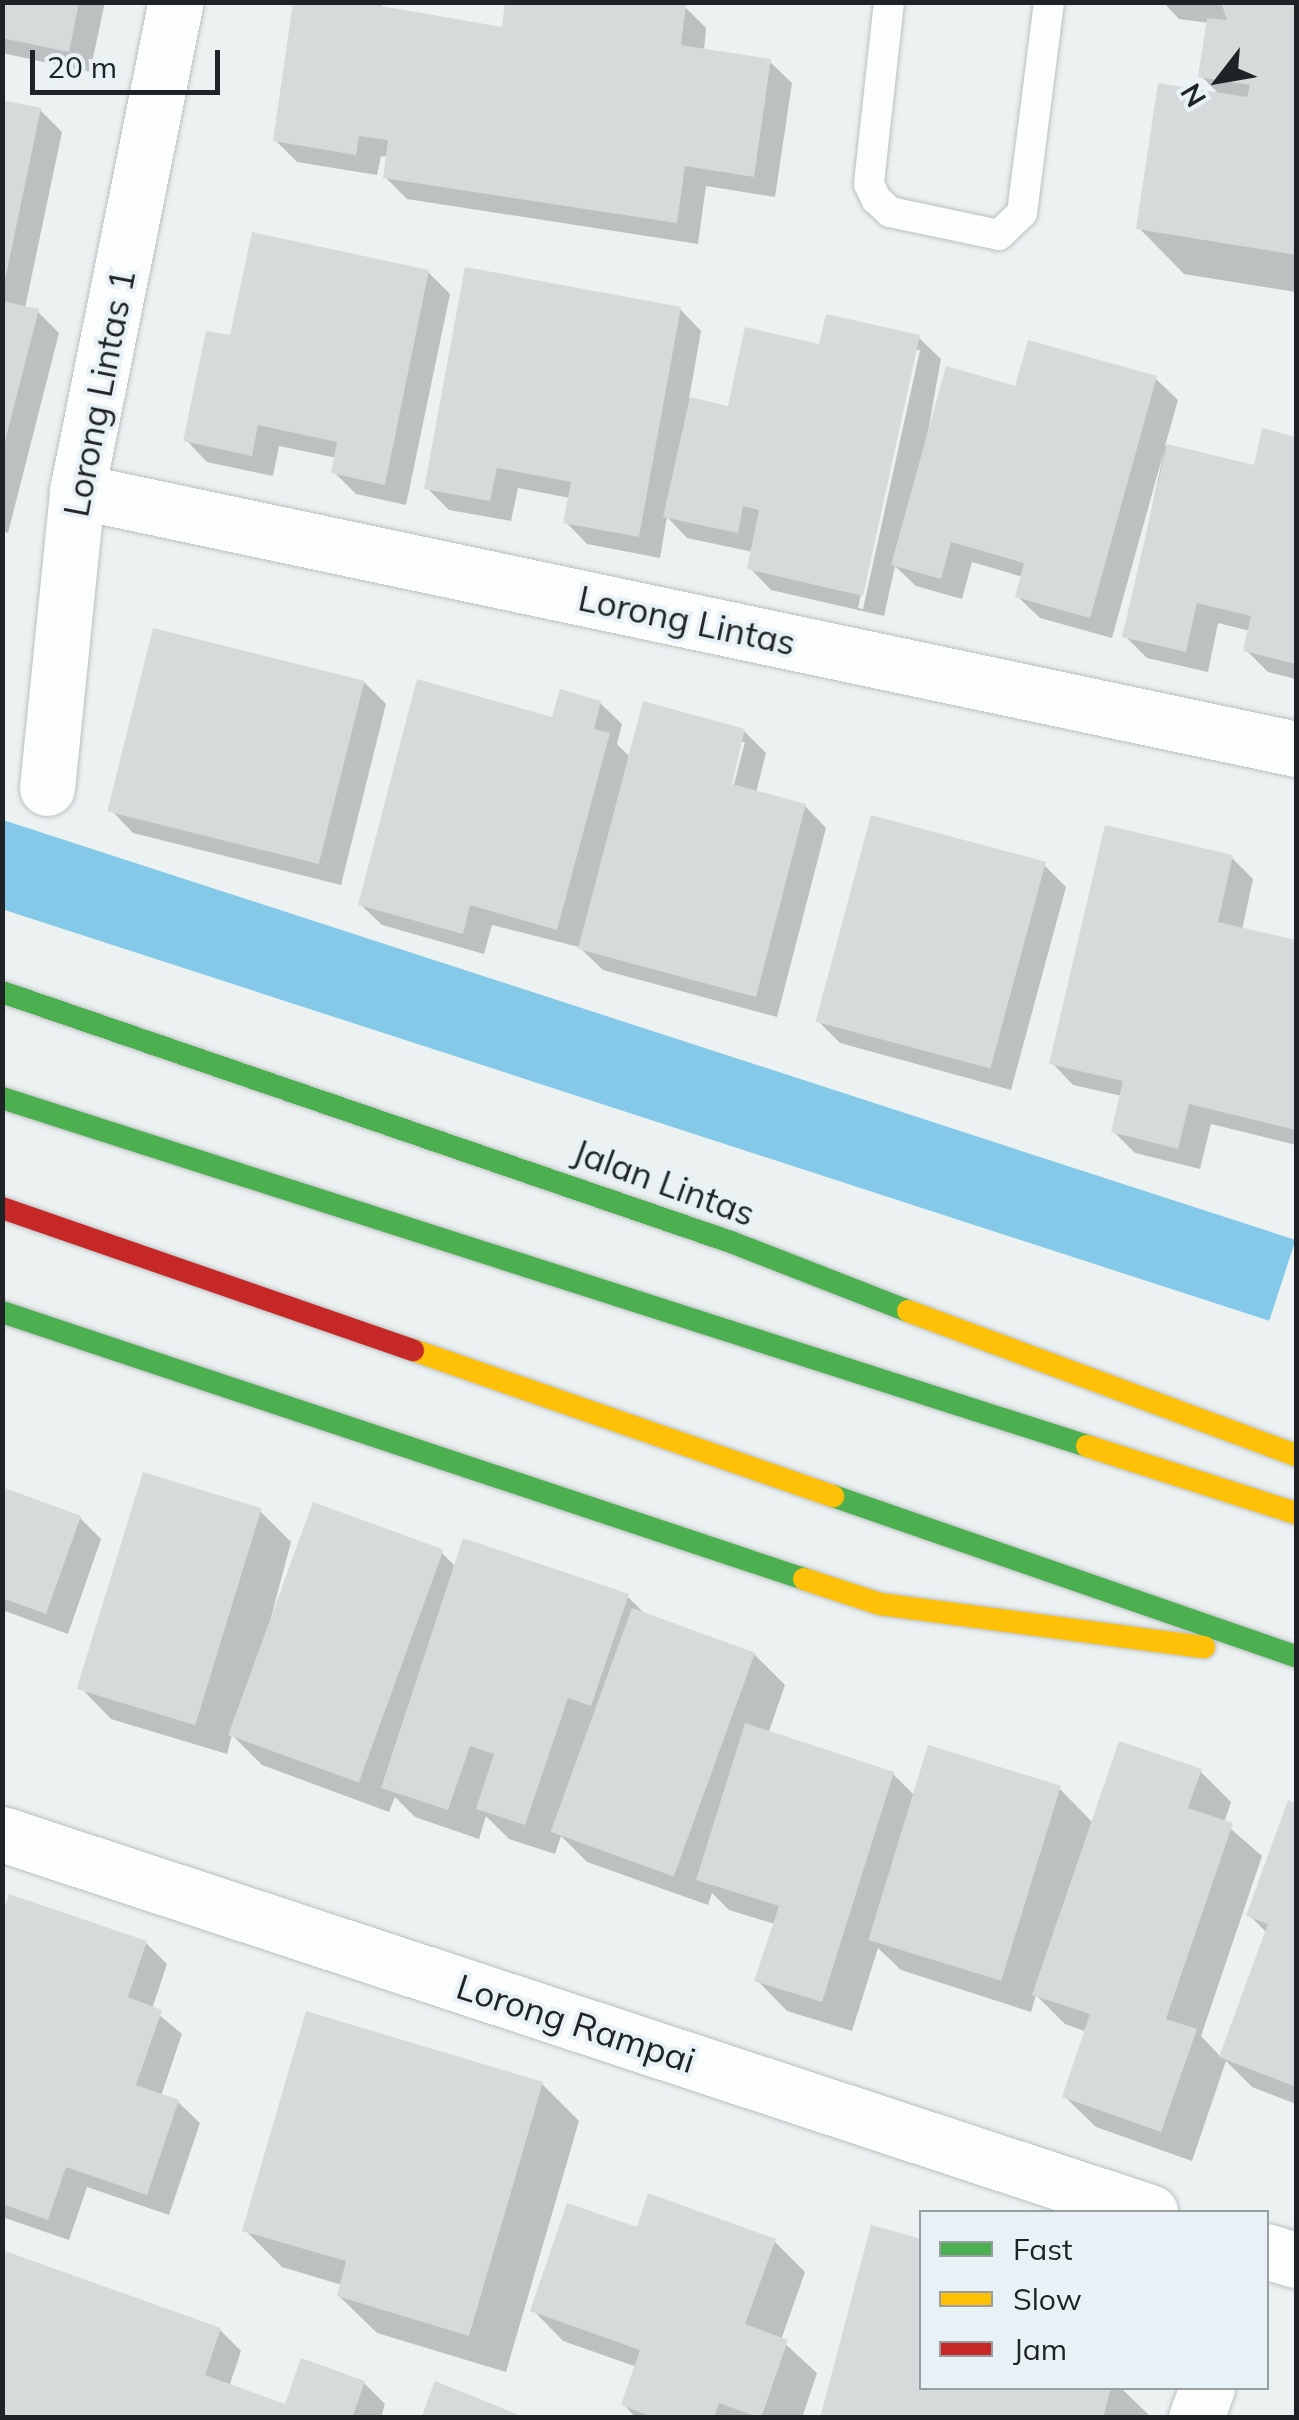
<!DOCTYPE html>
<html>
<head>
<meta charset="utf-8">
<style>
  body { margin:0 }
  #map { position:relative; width:1299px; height:2420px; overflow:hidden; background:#ecf1f2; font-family:Mulish,sans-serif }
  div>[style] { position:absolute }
  .water>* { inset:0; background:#84cae8; transform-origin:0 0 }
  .shadow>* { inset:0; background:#0003 }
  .building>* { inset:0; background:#d6dadb; transform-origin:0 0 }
  .roads { filter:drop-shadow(0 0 2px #bcc0c1) drop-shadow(0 0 2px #bcc0c1) }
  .lane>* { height:30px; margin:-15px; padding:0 15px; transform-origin:15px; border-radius:15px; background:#fcfdfd }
  .street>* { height:55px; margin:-27.5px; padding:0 27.5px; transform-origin:27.5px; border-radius:27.5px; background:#fcfdfd }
  .fast>* { height:22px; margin:-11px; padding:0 11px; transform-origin:11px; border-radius:11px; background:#4caf50 }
  .slow>* { height:22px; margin:-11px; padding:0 11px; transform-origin:11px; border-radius:11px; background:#ffc107 }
  .jam>* { height:22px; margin:-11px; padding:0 11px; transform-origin:11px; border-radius:11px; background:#c62828 }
  span { translate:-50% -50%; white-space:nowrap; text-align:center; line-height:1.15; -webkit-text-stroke:8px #e8f2f6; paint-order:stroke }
  .street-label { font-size:35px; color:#1f2325 }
  .frame { position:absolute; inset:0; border:5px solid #1f2325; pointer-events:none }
  .legend { position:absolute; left:919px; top:2210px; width:350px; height:180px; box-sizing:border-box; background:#e8f2f6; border:2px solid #989fa2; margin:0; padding:12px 18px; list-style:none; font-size:30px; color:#1f2325 }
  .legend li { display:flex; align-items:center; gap:20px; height:50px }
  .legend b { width:50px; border:2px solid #989fa2 }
  .north { position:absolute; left:1169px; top:30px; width:100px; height:100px; -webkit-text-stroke:8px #e8f2f6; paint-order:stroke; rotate:239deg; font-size:28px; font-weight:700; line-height:40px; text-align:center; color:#1f2325 }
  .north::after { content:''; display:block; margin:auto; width:35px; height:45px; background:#1f2325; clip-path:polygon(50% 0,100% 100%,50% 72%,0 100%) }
  .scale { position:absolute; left:30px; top:50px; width:190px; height:45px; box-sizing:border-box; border:5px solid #1f2325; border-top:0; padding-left:12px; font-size:30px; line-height:35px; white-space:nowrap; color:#1f2325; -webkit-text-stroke:8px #e8f2f6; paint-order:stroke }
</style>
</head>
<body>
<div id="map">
  <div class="water">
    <div style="left:3px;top:820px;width:1359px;height:85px;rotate:18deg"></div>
  </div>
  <div class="shadow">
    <div style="clip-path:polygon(2px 2px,105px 2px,90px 72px,2px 53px)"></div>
    <div style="clip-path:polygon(296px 2px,382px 2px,381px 11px,504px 30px,508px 2px,685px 7px,706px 28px,704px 51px,770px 62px,792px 83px,775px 197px,706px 186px,698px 244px,407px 199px,385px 177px,388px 157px,381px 156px,377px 175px,297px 162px,275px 140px)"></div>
    <div style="clip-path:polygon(1163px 2px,1296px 2px,1296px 292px,1184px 274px,1139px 228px,1221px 96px,1201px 76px,1209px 23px,1179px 19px)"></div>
    <div style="clip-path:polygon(2px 102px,40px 110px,62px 132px,25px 308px,37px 311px,59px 333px,8px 533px,2px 531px)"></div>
    <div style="clip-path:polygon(428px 272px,450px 294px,406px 505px,356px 494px,334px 472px,337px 458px,279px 446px,273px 476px,207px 462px,186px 440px,232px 338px)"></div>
    <div style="clip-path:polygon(evenodd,680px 309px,701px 331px,689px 399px,730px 409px,821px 347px,919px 338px,941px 359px,923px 459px,1017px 389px,1156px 379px,1178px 400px,1165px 446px,1255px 468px,1264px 431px,1296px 439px,1296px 679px,1268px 672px,1246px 650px,1250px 631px,1218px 623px,1208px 672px,1147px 658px,1125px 636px,1164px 451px,1112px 638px,1040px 618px,1018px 597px,1023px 577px,972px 562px,962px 599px,916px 586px,895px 566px,884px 616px,771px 590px,750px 568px,753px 552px,687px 538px,667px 517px,660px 558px,587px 544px,566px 522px,570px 498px,518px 488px,511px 521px,449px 510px,427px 488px,680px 309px,915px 350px,920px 350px,863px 609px,858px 608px,915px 350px)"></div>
    <div style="clip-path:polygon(364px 682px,386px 704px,341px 885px,133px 833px,112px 811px)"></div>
    <div style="clip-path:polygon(evenodd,600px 703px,622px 724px,617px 744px,631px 758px,744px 731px,766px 753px,756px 793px,805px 806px,826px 828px,777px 1017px,603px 970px,579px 947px,492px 925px,484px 954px,382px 925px,360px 904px,554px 720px,600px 703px,739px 742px,745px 742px,731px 796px,726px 795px,739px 742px)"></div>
    <div style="clip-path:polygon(1232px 858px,1253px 879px,1242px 930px,1296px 943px,1296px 1145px,1211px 1124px,1200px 1169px,1135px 1153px,1113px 1131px,1122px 1096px,1073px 1085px,1052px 1063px)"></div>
    <div style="clip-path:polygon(1044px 865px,1066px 887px,1011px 1090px,840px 1043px,818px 1021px)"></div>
    <div style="clip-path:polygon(2px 1489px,80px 1518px,101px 1539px,68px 1634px,2px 1610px)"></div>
    <div style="clip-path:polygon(260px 1511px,291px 1542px,264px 1644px,441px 1552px,456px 1567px,627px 1596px,647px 1616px,754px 1654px,785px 1685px,768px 1734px,893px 1774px,915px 1796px,1060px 1789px,1093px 1823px,1200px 1771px,1231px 1802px,1224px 1823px,1262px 1856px,1201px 2036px,1221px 2057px,1267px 1933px,1249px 1915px,1289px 1804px,1296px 1806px,1296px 2104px,1252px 2087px,1226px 2061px,1192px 2161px,1096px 2127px,1065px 2097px,1087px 2032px,1065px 2024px,1036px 1995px,1031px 2012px,901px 1970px,878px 1948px,852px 2031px,787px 2011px,757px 1980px,775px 1924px,729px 1910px,712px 1893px,708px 1905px,587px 1862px,561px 1836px,555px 1854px,509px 1839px,486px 1816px,479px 1839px,415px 1817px,395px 1797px,389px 1812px,262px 1765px,232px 1735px,227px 1754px,111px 1719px,81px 1688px)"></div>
    <div style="clip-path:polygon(2px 1922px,146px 1943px,167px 1964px,152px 2009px,182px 2034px,161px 2096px,178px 2102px,200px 2123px,169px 2215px,87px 2187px,69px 2240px,2px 2217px)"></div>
    <div style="clip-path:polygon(542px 2084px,579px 2121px,506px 2372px,377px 2333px,339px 2296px,342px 2285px,282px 2267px,245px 2230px)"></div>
    <div style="clip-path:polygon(638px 2230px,774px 2241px,805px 2272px,781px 2340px,817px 2373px,802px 2418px,636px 2418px,624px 2405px,637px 2367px,563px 2341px,533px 2310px)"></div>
    <div style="clip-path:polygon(220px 2330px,241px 2351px,229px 2387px,287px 2407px,364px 2383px,385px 2404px,381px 2418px,2px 2418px)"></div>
    <div style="clip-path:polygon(922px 2388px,1121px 2388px,1150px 2416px,822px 2418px)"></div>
  </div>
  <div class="building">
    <div style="clip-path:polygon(2px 2px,79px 2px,69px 52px,2px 38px)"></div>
    <div style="clip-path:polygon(293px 2px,358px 2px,502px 27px,505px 2px,686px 4px,681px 45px,771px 59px,754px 177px,685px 166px,677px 223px,383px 178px,388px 140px,359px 136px,356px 155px,273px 141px)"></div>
    <div style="clip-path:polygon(1221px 2px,1296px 2px,1296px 255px,1136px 229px,1158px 83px,1247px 97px,1250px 85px,1198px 77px,1207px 18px,1227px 20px)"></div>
    <div style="clip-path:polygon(2px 100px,41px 108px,4px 285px,2px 285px)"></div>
    <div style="clip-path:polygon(252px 232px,429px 270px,385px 485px,331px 473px,337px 442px,258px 425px,252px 456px,183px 441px,206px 331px,230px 335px)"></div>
    <div style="clip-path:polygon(465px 267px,681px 307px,639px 537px,563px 523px,571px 482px,497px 468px,490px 501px,424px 489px)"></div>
    <div style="clip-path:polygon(2px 301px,39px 309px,4px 445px,2px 445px)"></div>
    <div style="clip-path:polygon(826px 314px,920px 335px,863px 596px,747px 569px,759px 510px,743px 506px,738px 533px,663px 517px,690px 397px,728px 406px,745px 327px,819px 344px)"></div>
    <div style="clip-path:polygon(1028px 340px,1157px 376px,1090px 618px,1015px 597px,1024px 563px,951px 542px,941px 579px,891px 565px,946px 366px,1015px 386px)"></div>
    <div style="clip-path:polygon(1262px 428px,1296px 437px,1296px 664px,1243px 651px,1251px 616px,1197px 603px,1186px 652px,1122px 637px,1167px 444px,1254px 465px)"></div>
    <div style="left:153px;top:628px;width:218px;height:189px;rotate:14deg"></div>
    <div style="clip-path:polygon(417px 679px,552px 717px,560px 689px,601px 701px,594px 729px,610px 733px,557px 930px,470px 905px,463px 934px,358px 905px)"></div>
    <div style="clip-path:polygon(643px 701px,745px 729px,732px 784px,806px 804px,756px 997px,578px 949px)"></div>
    <div style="left:871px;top:815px;width:181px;height:214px;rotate:15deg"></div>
    <div style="clip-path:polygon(1105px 825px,1233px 855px,1218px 922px,1296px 940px,1296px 1130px,1189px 1104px,1178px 1149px,1111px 1132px,1123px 1081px,1049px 1064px)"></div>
    <div style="left:143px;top:1472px;width:124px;height:227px;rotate:17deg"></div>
    <div style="clip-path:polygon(2px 1487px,81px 1516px,46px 1614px,2px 1598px)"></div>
    <div style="left:313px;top:1502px;width:139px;height:248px;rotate:20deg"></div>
    <div style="clip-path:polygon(463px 1538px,629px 1594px,591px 1706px,568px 1698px,525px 1825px,476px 1809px,494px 1754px,470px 1746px,448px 1810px,381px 1788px)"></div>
    <div style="left:632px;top:1608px;width:131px;height:238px;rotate:20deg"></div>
    <div style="clip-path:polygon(745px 1723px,894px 1772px,822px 2002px,754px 1981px,779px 1906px,696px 1880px)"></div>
    <div style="clip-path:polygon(1119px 1741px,1202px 1769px,1188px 1808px,1233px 1823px,1166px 2019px,1197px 2029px,1161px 2132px,1062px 2097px,1090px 2014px,1032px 1995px)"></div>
    <div style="left:928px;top:1745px;width:139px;height:204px;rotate:17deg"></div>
    <div style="clip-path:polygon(1288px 1800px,1296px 1804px,1296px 2087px,1219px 2057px,1268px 1924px,1246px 1916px)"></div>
    <div style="clip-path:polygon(9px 1894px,147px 1941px,128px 1997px,162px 2010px,136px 2085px,179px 2100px,147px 2195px,66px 2167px,48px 2220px,2px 2204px,2px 1914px)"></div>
    <div style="clip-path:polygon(306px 2011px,543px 2082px,469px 2336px,337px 2296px,346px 2261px,242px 2231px)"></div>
    <div style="clip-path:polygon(648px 2193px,776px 2239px,745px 2324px,788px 2340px,761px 2418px,719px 2403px,714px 2418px,655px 2418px,621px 2405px,640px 2350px,530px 2311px,567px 2203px,637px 2227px)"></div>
    <div style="clip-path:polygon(871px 2225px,922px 2239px,922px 2388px,1111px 2388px,1103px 2418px,820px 2418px)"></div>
    <div style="clip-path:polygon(2px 2250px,221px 2328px,205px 2375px,285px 2404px,301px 2358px,365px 2381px,352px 2418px,2px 2418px)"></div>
    <div style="clip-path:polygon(435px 2381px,524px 2417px,524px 2418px,421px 2418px)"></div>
  </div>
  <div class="roads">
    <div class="lane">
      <div style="left:889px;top:2px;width:183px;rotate:96.3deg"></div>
      <div style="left:869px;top:184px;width:17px;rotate:65deg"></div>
      <div style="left:876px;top:199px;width:19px;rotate:43deg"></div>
      <div style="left:890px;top:212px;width:111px;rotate:11.9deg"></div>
      <div style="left:999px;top:235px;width:32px;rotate:-44deg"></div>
      <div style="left:1022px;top:213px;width:213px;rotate:-82.7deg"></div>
    </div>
    <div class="street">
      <div style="left:77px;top:491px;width:1246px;rotate:11.95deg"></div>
      <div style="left:47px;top:788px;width:299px;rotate:-84.2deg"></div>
      <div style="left:77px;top:491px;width:499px;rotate:-78.6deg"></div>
      <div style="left:2px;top:1834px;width:1209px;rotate:18.23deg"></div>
      <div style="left:1266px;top:2251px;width:31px;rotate:17deg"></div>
      <div style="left:1196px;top:2418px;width:32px;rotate:-70deg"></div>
    </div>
    <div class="fast">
      <div style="left:2px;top:992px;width:771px;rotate:18.93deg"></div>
      <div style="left:731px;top:1242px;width:190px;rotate:21.3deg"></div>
      <div style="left:2px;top:1098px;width:1139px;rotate:17.78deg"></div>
      <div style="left:2px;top:1312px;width:845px;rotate:18.41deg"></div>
      <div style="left:833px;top:1496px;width:490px;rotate:19.1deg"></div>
    </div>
    <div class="slow">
      <div style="left:908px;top:1311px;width:414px;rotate:20.4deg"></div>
      <div style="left:413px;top:1350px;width:445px;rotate:19.2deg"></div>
      <div style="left:1087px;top:1446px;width:219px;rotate:17.8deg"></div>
      <div style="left:804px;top:1579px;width:80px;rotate:18.2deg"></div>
      <div style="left:880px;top:1604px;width:327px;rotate:7.6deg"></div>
    </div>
    <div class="jam">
      <div style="left:2px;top:1208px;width:435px;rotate:19.1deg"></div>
    </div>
  </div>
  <div class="street-label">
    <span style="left:99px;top:393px;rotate:-79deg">Lorong Lintas 1</span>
    <span style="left:687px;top:620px;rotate:12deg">Lorong Lintas</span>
    <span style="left:664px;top:1182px;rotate:20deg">Jalan Lintas</span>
    <span style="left:576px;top:2023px;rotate:18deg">Lorong Rampai</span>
  </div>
  <div class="frame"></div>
  <ul class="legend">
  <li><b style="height:12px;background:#4caf50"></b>Fast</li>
  <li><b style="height:12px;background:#ffc107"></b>Slow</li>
  <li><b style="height:12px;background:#c62828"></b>Jam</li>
  </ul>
  <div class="north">N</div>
  <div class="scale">20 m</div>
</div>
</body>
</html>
